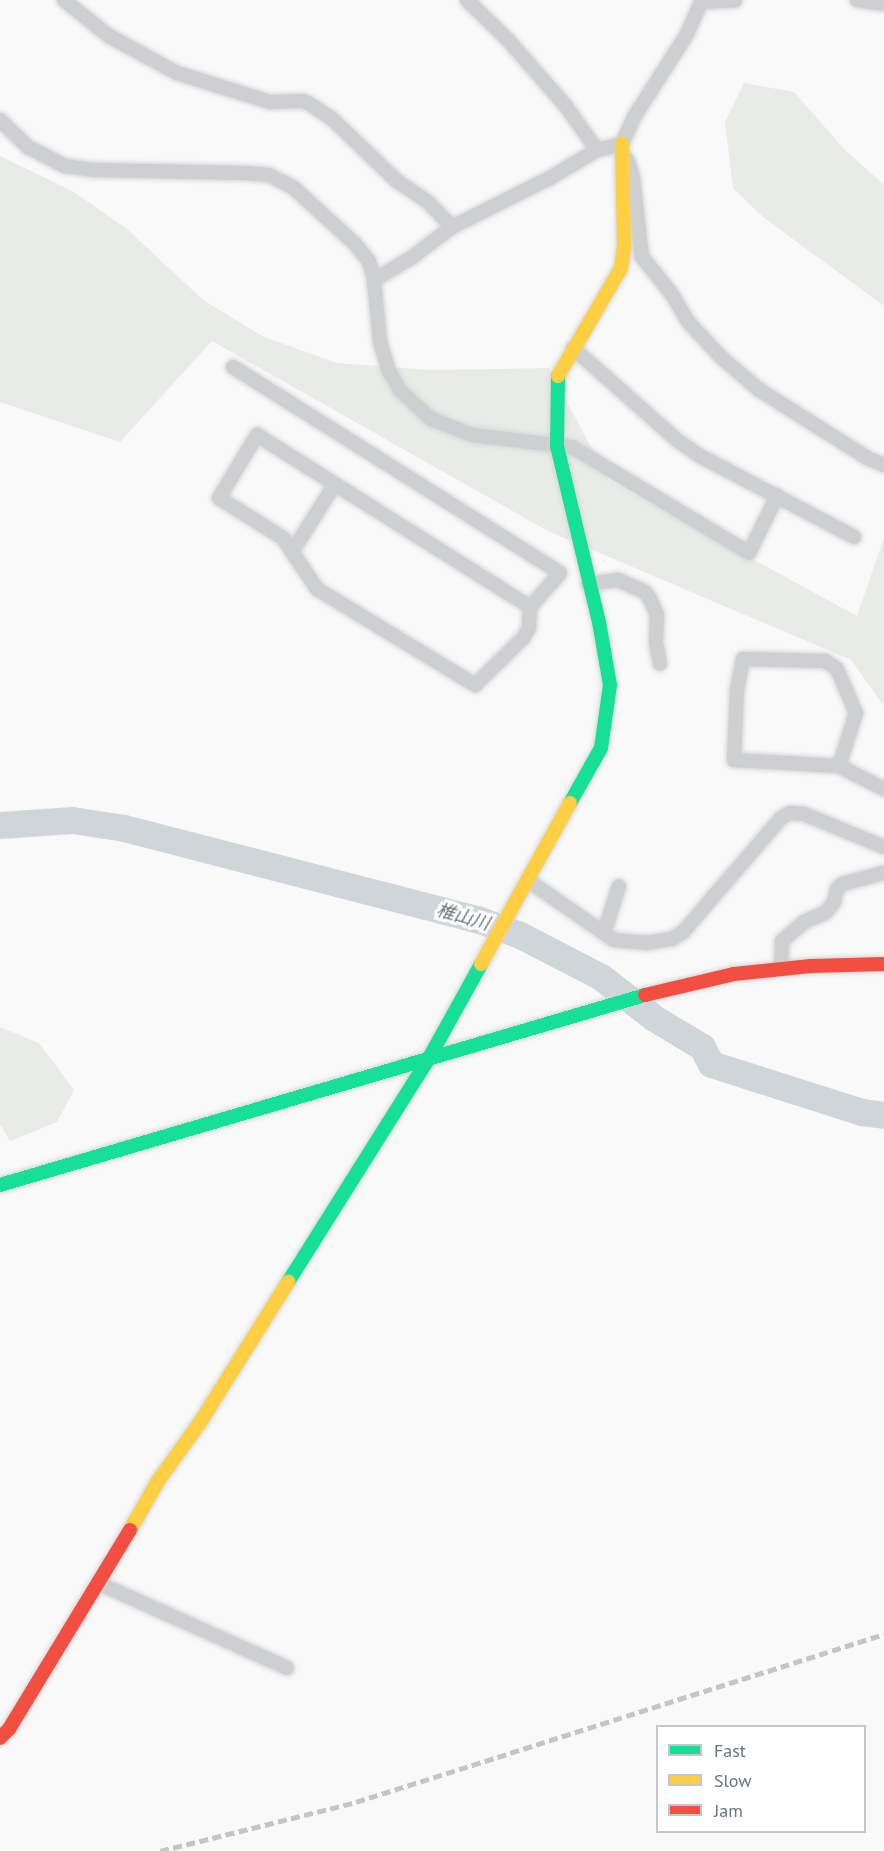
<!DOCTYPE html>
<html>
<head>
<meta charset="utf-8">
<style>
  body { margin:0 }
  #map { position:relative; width:884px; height:1851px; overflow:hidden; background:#f9f9f9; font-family:"PT Sans","Noto Sans JP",sans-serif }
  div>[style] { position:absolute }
  .green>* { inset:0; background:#e8ebe6 }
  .river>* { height:27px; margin:-13.5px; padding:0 13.5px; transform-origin:13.5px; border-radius:13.5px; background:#ced6d9 }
  .roads { filter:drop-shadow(0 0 2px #d5d6d7) drop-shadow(0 0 2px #d5d6d7) }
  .street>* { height:14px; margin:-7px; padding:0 7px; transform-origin:7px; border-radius:7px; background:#cecfd0 }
  .fast>* { height:14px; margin:-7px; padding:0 7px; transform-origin:7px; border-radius:7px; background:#16e098 }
  .slow>* { height:14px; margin:-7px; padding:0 7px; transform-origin:7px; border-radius:7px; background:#ffcf43 }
  .jam>* { height:14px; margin:-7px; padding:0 7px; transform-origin:7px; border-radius:7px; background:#f24e42 }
  .rail>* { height:4.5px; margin-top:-2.25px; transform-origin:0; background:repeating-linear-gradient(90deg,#c3c5c6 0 9px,transparent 0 13.5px) }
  span { translate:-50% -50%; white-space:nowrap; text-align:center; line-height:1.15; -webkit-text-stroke:6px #fff; paint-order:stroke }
  .water-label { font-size:18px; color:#60757c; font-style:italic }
  .legend { position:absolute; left:656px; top:1725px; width:210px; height:108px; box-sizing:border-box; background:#fff; border:2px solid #c1c8cd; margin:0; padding:8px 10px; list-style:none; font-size:18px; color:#657683 }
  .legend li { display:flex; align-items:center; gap:12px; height:30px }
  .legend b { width:30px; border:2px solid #c1c8cd }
</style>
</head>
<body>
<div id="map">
  <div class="green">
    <div style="clip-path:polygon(744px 83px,794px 92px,845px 150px,884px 185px,884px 306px,763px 217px,733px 188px,725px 122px)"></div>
    <div style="clip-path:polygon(0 156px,74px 192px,127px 229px,203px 300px,264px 337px,337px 363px,432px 370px,549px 368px,609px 481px,857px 616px,884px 538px,884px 706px,851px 660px,548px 531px,212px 341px,120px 442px,0 402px)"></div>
    <div style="clip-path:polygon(0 1027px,39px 1043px,74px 1090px,57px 1122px,10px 1141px,0 1124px)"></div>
  </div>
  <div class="river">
    <div style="left:0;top:825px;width:72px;rotate:-4deg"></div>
    <div style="left:72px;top:820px;width:53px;rotate:8.7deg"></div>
    <div style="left:124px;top:828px;width:365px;rotate:14.5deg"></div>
    <div style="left:477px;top:919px;width:46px;rotate:20.4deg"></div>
    <div style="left:520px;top:935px;width:91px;rotate:27.4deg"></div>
    <div style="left:601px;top:977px;width:67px;rotate:37.7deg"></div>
    <div style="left:654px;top:1018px;width:56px;rotate:31.1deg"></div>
    <div style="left:702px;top:1047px;width:19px;rotate:62deg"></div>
    <div style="left:711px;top:1064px;width:157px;rotate:17.7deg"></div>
    <div style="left:861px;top:1112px;width:23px;rotate:7deg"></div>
  </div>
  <div class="roads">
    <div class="street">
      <div style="left:64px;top:0;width:58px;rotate:38.7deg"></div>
      <div style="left:109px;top:36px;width:77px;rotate:28.6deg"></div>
      <div style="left:177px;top:73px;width:97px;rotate:17.3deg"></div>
      <div style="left:270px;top:102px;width:32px;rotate:-2deg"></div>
      <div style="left:302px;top:101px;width:6px;rotate:18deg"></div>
      <div style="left:308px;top:103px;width:27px;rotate:33deg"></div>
      <div style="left:331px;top:118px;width:91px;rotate:43.7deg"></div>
      <div style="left:397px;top:181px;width:37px;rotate:34deg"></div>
      <div style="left:428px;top:202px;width:35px;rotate:46deg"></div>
      <div style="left:467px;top:0;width:57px;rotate:44.3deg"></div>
      <div style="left:508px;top:40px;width:86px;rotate:48.8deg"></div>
      <div style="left:565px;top:105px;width:55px;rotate:54.6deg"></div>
      <div style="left:857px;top:0;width:27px;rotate:8deg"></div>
      <div style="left:701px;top:2px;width:34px;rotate:-3deg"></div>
      <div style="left:0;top:120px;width:39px;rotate:44deg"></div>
      <div style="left:28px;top:147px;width:42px;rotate:27.2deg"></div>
      <div style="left:65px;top:166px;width:30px;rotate:8deg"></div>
      <div style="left:95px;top:170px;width:151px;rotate:1.1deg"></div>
      <div style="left:246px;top:173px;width:23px;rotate:5deg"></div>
      <div style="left:269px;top:175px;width:28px;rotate:27deg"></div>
      <div style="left:294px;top:188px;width:83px;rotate:42.6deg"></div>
      <div style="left:355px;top:244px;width:22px;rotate:51deg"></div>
      <div style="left:369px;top:261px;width:20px;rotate:75deg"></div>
      <div style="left:374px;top:280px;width:62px;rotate:84.5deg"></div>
      <div style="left:380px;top:342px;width:30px;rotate:73deg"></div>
      <div style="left:389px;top:371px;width:22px;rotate:60deg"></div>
      <div style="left:400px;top:390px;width:42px;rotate:43.1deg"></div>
      <div style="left:431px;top:419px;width:44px;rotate:21.3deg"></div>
      <div style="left:472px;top:435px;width:101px;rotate:6.8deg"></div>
      <div style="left:572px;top:447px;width:206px;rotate:30.9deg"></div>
      <div style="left:749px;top:553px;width:64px;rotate:-63.8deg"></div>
      <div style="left:627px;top:159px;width:20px;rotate:72deg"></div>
      <div style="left:633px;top:178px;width:80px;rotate:83.5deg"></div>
      <div style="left:642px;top:257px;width:46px;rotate:51.1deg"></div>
      <div style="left:671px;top:293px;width:35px;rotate:59deg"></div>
      <div style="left:689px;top:323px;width:48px;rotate:46.7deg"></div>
      <div style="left:722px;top:358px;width:48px;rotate:40.7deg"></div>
      <div style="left:758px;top:389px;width:129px;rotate:32.3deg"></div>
      <div style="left:867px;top:458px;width:18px;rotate:22deg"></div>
      <div style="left:374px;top:280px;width:43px;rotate:-30.7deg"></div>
      <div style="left:411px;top:258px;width:51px;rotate:-37.1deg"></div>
      <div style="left:452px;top:227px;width:110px;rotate:-26.6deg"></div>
      <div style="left:550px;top:178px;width:55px;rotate:-30.8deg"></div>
      <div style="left:597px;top:150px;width:26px;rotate:-13deg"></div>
      <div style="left:622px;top:144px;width:30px;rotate:-66deg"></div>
      <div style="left:634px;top:117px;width:98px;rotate:-57.4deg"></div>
      <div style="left:687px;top:34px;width:37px;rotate:-66deg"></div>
      <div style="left:573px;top:348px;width:140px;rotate:41.5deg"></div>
      <div style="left:678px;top:441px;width:27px;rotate:34deg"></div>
      <div style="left:700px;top:456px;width:174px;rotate:27.7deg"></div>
      <div style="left:233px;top:367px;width:386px;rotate:32.2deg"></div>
      <div style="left:560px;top:573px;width:45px;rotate:131.4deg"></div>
      <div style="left:530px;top:607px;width:21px;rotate:93deg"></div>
      <div style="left:529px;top:628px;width:12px;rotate:121deg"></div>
      <div style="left:523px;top:638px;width:67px;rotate:135.6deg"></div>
      <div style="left:475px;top:685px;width:185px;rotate:-148.7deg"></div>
      <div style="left:317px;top:589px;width:61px;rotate:-123.7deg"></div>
      <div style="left:283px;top:538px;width:75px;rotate:-148deg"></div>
      <div style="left:219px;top:498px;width:74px;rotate:-58.9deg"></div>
      <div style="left:257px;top:435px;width:323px;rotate:32.2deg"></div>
      <div style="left:292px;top:552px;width:80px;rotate:-57.7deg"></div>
      <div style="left:588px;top:584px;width:30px;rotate:-8deg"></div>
      <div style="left:618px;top:580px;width:30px;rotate:24deg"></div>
      <div style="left:645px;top:592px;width:6px;rotate:51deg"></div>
      <div style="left:649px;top:597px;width:19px;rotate:65deg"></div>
      <div style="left:657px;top:614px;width:29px;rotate:92deg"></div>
      <div style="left:656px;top:643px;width:21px;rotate:79deg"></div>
      <div style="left:839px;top:766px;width:56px;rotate:-72.2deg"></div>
      <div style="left:856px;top:713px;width:48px;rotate:-113.4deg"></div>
      <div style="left:837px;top:669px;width:14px;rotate:-146deg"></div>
      <div style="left:825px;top:661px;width:82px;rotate:-178.6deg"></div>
      <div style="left:743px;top:659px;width:32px;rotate:101deg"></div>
      <div style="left:737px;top:690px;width:70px;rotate:92.5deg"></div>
      <div style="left:734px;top:760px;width:105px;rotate:3.3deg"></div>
      <div style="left:839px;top:766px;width:51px;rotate:27.1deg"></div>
      <div style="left:529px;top:881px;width:103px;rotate:34.8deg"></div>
      <div style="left:614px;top:940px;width:32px;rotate:5deg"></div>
      <div style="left:646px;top:943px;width:26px;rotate:-9deg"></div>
      <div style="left:672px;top:939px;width:13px;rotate:-32deg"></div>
      <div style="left:683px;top:932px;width:150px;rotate:-49.3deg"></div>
      <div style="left:781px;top:818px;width:10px;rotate:-29deg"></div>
      <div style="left:790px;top:813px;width:14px;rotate:4deg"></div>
      <div style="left:804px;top:814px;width:87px;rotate:22.4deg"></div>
      <div style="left:604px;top:933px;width:49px;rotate:-72.3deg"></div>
      <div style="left:781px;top:969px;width:28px;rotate:-88deg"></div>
      <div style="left:782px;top:941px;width:29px;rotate:-41deg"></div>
      <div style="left:804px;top:922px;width:24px;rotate:-24deg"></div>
      <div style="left:826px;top:912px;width:13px;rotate:-51deg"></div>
      <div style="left:834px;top:902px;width:13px;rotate:-77deg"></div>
      <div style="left:837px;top:889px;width:7px;rotate:-45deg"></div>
      <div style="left:842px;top:884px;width:43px;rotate:-14.7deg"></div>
      <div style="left:98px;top:1583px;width:207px;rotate:24.2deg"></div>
    </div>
    <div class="fast">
      <div style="left:558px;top:376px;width:70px;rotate:90.8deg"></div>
      <div style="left:557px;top:446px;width:181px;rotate:76.6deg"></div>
      <div style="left:599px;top:622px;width:64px;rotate:80.1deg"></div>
      <div style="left:610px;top:685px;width:64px;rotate:98.1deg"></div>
      <div style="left:601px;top:748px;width:63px;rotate:119.4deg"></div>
      <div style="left:0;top:1185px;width:672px;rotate:-16.41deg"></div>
      <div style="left:288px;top:1282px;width:265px;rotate:-57.8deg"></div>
      <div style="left:429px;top:1058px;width:107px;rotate:-61deg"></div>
    </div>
    <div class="slow">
      <div style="left:558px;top:376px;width:125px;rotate:-59.7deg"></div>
      <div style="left:621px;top:268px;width:21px;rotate:-82deg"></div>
      <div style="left:624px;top:247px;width:103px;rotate:-91.1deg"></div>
      <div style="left:481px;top:964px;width:184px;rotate:-61.1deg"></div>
      <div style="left:130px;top:1530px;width:56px;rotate:-60.3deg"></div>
      <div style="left:158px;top:1481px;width:70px;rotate:-54.3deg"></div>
      <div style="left:199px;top:1424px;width:168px;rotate:-57.9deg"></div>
    </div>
    <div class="jam">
      <div style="left:645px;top:995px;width:91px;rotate:-13.3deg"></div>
      <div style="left:734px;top:974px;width:77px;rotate:-5.9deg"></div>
      <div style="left:811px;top:966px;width:73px;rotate:-1.6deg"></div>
      <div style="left:0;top:1738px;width:13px;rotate:-45deg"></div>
      <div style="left:9px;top:1729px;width:233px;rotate:-58.7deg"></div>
    </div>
  </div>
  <div class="rail">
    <div style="left:160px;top:1851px;width:202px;rotate:-14deg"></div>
    <div style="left:356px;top:1802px;width:554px;rotate:-17.65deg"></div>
  </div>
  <div class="water-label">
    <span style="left:463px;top:917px;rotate:16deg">椎山川</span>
  </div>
  <ul class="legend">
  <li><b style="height:8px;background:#16e098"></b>Fast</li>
  <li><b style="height:8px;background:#ffcf43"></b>Slow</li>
  <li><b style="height:8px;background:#f24e42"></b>Jam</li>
  </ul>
</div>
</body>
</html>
